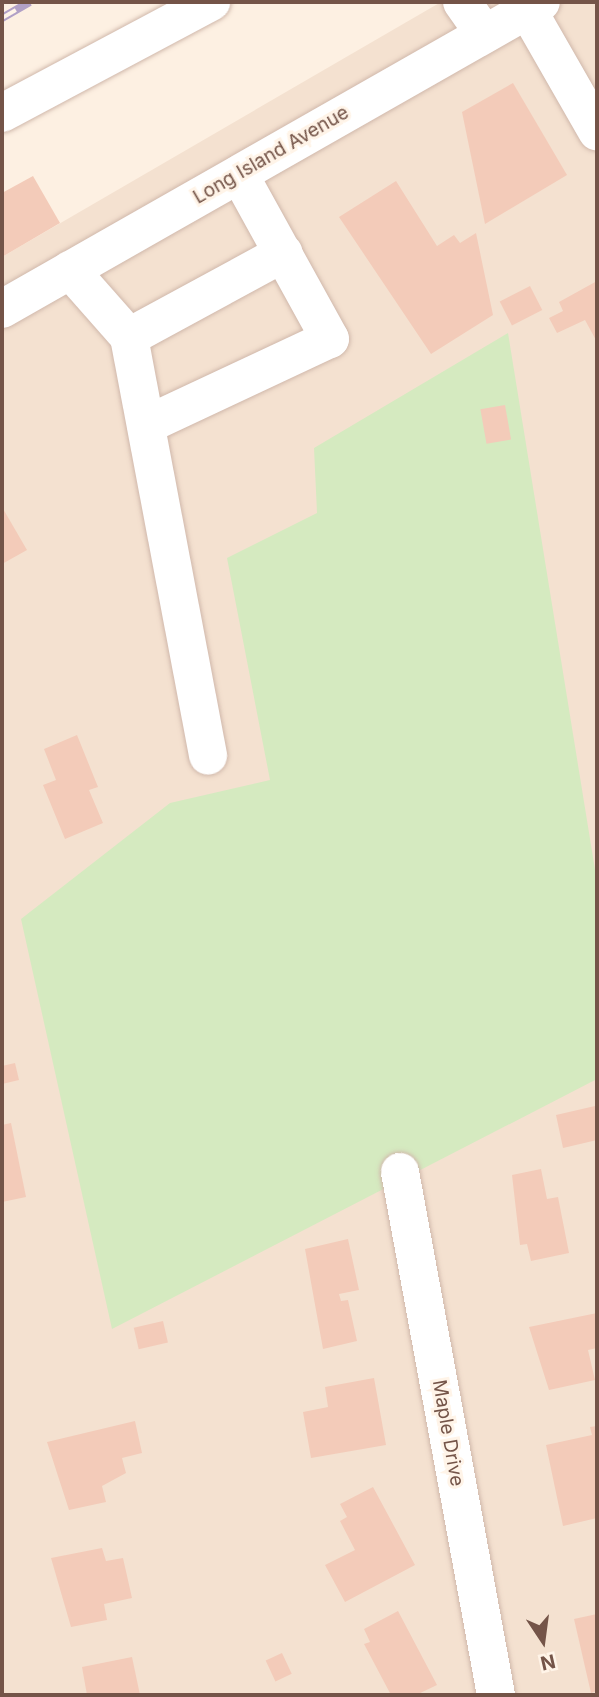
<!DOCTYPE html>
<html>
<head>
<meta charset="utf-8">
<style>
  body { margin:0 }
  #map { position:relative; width:599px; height:1697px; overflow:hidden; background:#fdf0e2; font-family:Inter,sans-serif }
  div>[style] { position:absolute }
  .residential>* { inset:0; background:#f4e1d0 }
  .green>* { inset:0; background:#d5eac0 }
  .building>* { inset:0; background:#f3cbb9; transform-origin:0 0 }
  .roads { filter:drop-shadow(0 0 2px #d0b8ab) drop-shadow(0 0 2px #d0b8ab) }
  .minor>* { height:38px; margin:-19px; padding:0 19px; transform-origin:19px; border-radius:19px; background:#fff }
  .rail>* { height:8px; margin-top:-4px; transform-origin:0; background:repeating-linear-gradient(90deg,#fff4e8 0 16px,#b1a0c6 0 32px); box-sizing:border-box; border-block:2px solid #b1a0c6 }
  span { translate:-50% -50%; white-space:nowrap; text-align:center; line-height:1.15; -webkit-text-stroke:6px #fff4e8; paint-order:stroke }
  .street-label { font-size:19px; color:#745448 }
  .frame { position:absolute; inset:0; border:4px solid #745448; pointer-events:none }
  .north { position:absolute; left:508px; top:1606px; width:70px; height:70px; -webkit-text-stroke:5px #fff4e8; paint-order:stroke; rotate:167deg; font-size:19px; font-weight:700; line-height:28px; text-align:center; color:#745448 }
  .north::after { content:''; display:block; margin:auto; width:24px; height:32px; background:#745448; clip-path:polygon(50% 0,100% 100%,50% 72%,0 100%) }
</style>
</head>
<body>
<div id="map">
  <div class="residential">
    <div style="clip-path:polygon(441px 2px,597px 2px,597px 1695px,2px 1695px,2px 257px)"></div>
  </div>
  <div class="green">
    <div style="clip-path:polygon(508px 333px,597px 882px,597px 1079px,112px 1329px,21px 919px,170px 803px,270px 780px,227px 558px,317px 513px,314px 448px)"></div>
  </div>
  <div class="building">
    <div style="clip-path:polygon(513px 83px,567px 175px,485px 224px,462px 112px)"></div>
    <div style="clip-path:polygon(33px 176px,60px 223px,2px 257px,2px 193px)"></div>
    <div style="clip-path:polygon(396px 181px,437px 246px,454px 235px,460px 243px,476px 233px,493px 315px,431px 354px,339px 217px)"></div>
    <div style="clip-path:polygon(597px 281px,597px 342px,585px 320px,557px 333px,549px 318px,563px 311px,559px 302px)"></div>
    <div style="left:530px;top:286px;width:27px;height:34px;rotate:63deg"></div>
    <div style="left:505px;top:405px;width:35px;height:25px;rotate:80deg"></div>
    <div style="clip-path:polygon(2px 507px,27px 550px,2px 564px)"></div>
    <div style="clip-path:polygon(77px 735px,98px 787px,89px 790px,103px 823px,65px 839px,43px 785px,56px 780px,44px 749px)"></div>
    <div style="clip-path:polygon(15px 1063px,19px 1080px,2px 1084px,2px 1066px)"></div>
    <div style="clip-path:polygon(595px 1106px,597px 1140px,563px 1148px,556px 1115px)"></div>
    <div style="clip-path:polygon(11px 1123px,26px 1197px,2px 1202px,2px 1125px)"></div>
    <div style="clip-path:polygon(541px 1169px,547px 1199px,558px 1197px,569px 1253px,531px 1261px,527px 1244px,520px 1245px,512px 1175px)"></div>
    <div style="clip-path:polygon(348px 1239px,359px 1290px,339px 1294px,341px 1301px,348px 1300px,357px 1341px,323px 1349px,305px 1249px)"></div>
    <div style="clip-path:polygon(597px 1313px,597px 1348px,588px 1350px,595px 1380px,549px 1390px,529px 1327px)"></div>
    <div style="left:163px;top:1321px;width:22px;height:30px;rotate:77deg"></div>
    <div style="clip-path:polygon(374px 1378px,386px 1445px,311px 1458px,303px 1412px,328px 1407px,325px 1387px)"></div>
    <div style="clip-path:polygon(135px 1421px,142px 1453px,122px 1458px,126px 1473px,102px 1486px,106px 1502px,69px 1510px,47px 1442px)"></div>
    <div style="clip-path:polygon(597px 1426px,597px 1518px,563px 1526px,546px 1445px,592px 1435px,590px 1427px)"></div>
    <div style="clip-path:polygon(373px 1487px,415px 1565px,345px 1602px,325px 1565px,355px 1550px,340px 1521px,347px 1517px,340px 1504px)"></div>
    <div style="clip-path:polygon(102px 1548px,106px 1561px,123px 1558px,132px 1598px,104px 1604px,107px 1620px,71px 1627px,51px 1558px)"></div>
    <div style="clip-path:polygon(398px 1611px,437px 1685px,416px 1695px,391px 1695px,364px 1644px,370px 1642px,364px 1629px)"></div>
    <div style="clip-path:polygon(597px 1614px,597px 1691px,591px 1693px,574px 1619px)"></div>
    <div style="left:282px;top:1653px;width:23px;height:18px;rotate:65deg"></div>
    <div style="clip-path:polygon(132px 1657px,140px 1695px,87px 1695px,82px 1667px)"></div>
  </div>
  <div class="roads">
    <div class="minor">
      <div style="left:462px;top:2px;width:39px;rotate:55deg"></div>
      <div style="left:527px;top:9px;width:141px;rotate:60.2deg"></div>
      <div style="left:2px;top:113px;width:237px;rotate:-28deg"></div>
      <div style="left:70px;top:270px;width:89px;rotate:48.6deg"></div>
      <div style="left:129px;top:337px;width:426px;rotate:79.3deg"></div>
      <div style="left:2px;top:309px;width:620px;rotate:-29.66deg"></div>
      <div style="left:129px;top:337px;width:176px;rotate:-28.5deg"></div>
      <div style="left:146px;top:425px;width:203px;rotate:-25.1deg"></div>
      <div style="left:330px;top:339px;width:188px;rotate:-118.9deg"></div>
      <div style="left:400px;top:1172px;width:532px;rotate:79.6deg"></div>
    </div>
  </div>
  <div class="rail">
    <div style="left:2px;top:18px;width:32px;rotate:-30deg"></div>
  </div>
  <div class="street-label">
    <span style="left:271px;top:155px;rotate:-30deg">Long Island Avenue</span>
    <span style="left:448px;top:1433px;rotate:80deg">Maple Drive</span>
  </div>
  <div class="frame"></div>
  <div class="north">N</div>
</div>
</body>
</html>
